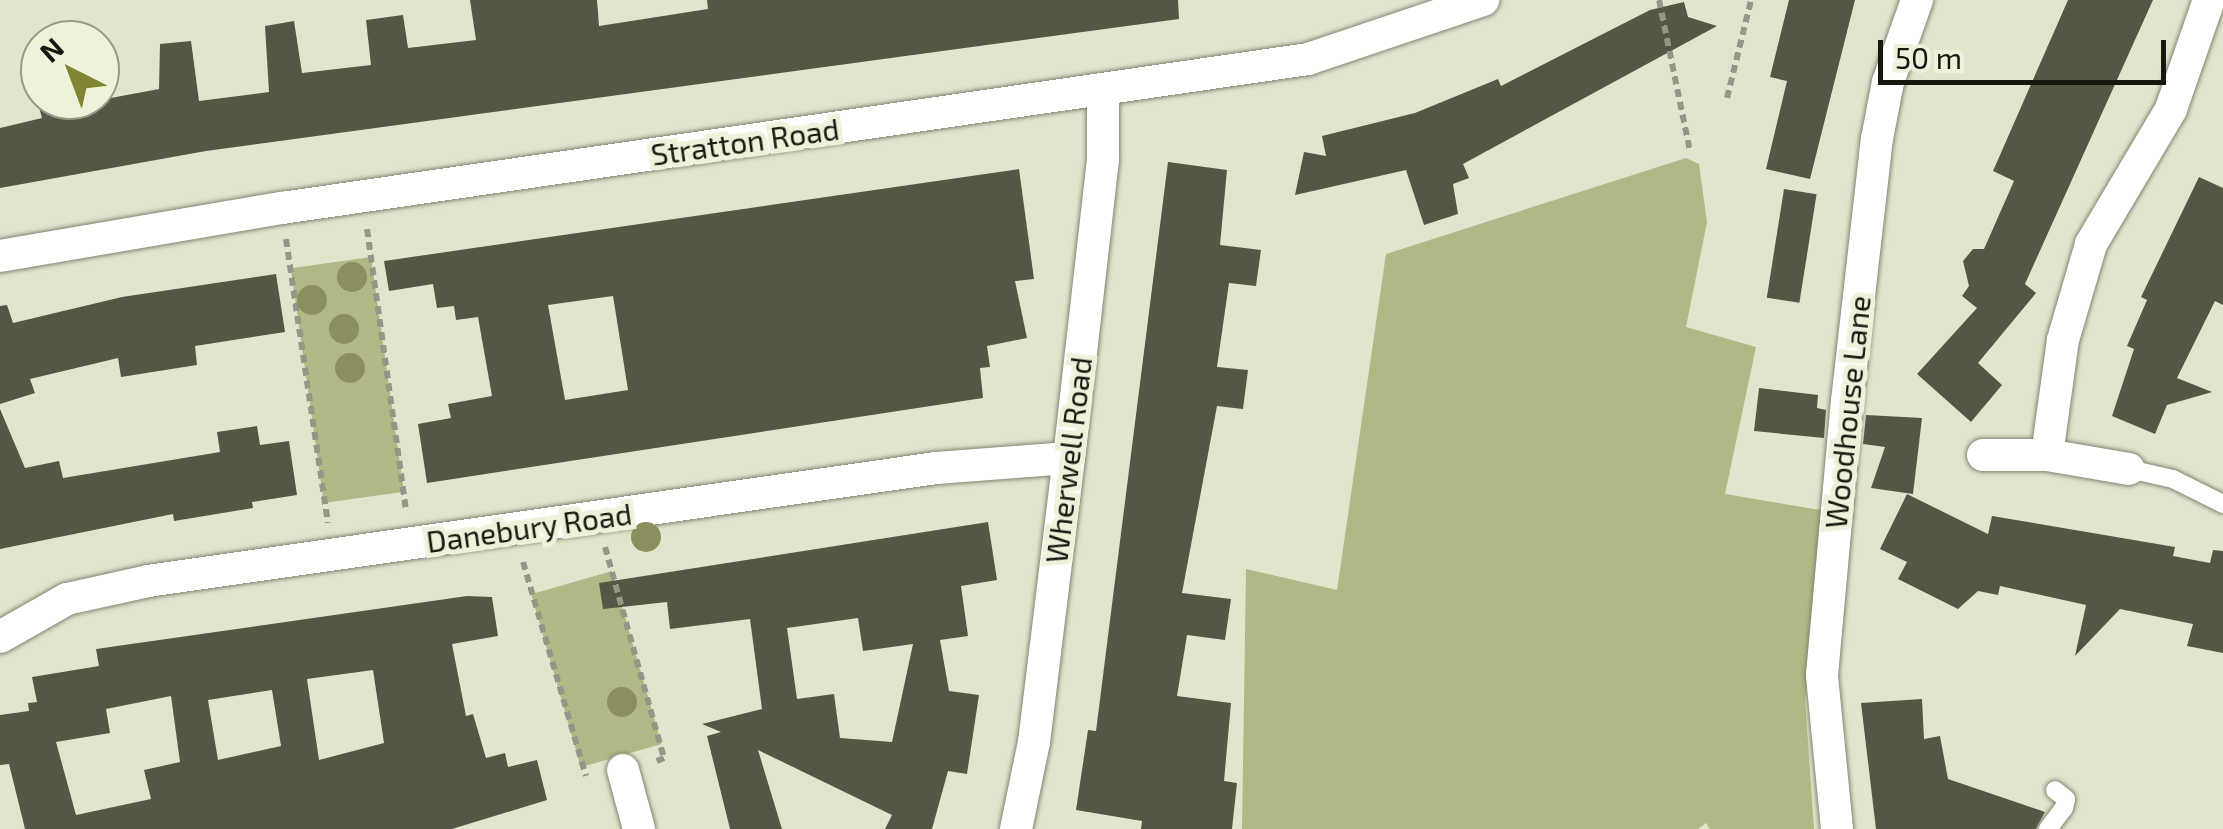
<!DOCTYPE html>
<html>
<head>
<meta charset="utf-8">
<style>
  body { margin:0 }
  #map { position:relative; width:2223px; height:829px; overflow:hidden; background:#e1e5ce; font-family:"Exo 2",sans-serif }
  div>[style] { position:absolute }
  .green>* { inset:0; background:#b2b885; transform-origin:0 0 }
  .building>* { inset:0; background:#555744; transform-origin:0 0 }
  .path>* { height:6px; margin-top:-3px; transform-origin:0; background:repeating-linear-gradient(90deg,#949786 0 8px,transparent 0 13px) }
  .roads { filter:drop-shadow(0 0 2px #828470) drop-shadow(0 0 2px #828470) }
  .service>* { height:18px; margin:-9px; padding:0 9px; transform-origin:9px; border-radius:9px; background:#fff }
  .minor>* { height:32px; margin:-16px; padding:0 16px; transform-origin:16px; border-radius:16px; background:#fff }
  .trees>* { width:30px; height:30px; margin:-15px; border-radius:50%; background:#8b8f5d }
  span { translate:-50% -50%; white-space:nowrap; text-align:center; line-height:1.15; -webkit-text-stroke:10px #eff2db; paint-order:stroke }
  .street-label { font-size:30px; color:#16170f }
  .north { position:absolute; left:20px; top:20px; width:100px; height:100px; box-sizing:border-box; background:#eff2db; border:2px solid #989a89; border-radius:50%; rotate:318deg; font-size:28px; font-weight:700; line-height:40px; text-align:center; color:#16170f }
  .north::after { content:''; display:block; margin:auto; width:35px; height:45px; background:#7f8531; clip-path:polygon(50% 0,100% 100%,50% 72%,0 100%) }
  .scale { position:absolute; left:1878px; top:40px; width:288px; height:45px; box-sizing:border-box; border:5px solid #16170f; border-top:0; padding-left:12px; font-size:30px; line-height:35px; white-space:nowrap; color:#16170f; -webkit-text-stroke:8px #eff2db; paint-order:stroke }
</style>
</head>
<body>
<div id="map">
  <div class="green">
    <div style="clip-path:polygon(1686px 158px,1699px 164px,1707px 222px,1686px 327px,1756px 347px,1725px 494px,1832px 512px,1805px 699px,1814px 829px,1710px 829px,1706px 823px,1698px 829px,1242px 829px,1246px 569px,1337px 590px,1386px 254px)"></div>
    <div style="left:371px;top:257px;width:237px;height:81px;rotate:82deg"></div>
    <div style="left:612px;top:571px;width:180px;height:84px;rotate:74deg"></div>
  </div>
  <div class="building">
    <div style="clip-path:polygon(470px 0,597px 0,599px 26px,708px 9px,707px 0,1178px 0,1179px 19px,206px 151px,0 188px,0 128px,42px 118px,37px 100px,100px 100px,159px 89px,160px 44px,191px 41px,199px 101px,269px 92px,265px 26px,294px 21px,302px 73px,371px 65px,366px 20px,403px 15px,408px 48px,476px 40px)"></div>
    <div style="clip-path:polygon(1789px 0,1855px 0,1810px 179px,1766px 169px,1787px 81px,1770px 77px)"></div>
    <div style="clip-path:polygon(2068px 0,2153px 0,2025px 284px,2036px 293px,1978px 363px,2002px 385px,1971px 422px,1917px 374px,1977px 308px,1962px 296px,1969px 286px,1963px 261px,1973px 249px,1984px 249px,2014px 181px,1993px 171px)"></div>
    <div style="clip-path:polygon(1684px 2px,1688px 17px,1717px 26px,1463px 164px,1469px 178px,1453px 184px,1458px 214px,1424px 225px,1406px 170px,1295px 195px,1304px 152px,1326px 156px,1322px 136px,1415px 113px,1498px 79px,1501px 86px,1650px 10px)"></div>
    <div style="clip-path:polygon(1168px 162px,1227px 170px,1220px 245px,1261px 250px,1256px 286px,1229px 283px,1217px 367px,1248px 370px,1243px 409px,1217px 406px,1182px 593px,1231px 599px,1225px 640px,1187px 635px,1177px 696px,1231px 703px,1224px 781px,1237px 783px,1232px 829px,1141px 829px,1142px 821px,1076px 810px,1088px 730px,1096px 731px)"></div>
    <div style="clip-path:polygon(evenodd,1019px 169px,1034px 279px,1015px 281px,1027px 338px,987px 346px,990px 367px,980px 368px,983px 398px,427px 483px,418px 424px,451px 418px,448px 404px,492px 396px,478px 317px,456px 320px,454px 306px,437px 308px,433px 284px,389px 291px,384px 261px,1019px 169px,613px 296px,628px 390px,565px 400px,548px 305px,613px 296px)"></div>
    <div style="clip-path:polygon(2199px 177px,2223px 188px,2223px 305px,2215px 301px,2177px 378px,2212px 392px,2167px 405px,2155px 434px,2112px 416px,2134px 349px,2127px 346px,2147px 300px,2141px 297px)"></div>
    <div style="left:1784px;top:189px;width:33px;height:110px;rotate:9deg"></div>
    <div style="clip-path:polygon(276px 274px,285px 332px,195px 346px,197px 365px,121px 377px,118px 358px,30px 379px,35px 393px,0 404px,0 306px,7px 305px,13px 323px,122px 297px)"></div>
    <div style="clip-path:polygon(1759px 388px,1818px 395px,1817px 408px,1826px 410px,1824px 438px,1754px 431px)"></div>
    <div style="clip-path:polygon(0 409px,25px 468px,59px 461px,63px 478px,220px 452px,217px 432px,257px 426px,260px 445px,289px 441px,297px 495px,252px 502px,253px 508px,174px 521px,173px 514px,0 549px)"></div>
    <div style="clip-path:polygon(1866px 415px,1922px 418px,1913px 494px,1871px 488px,1885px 447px,1863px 444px)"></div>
    <div style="clip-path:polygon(1907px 494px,1988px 534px,1992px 516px,2175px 547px,2173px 556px,2210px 563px,2213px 550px,2223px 551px,2223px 653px,2187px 646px,2193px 624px,2120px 609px,2075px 656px,2086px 605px,2000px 586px,1998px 595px,1978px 591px,1958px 609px,1898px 579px,1907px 562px,1880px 549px)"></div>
    <div style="clip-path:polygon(evenodd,988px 522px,997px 580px,961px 586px,968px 636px,940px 640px,949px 691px,979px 695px,967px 774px,948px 771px,932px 829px,885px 829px,892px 815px,758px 750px,782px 829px,730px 829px,707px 736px,721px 732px,702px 724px,762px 709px,750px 619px,670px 629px,667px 602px,603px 609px,599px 583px,988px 522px,858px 618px,863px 651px,913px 644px,892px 742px,840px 738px,834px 694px,797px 699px,787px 628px,858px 618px)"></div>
    <div style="clip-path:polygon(evenodd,467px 596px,492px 597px,498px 636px,452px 644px,466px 716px,473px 714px,486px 758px,505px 753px,508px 767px,537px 760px,547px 800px,452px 829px,25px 829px,9px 764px,0 765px,0 715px,29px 711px,28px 703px,37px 702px,32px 677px,99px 666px,96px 649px,467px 596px,373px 670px,384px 743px,319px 760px,307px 679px,373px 670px,467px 596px,272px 690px,281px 746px,218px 760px,208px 700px,272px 690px,467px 596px,171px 696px,180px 762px,144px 770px,151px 799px,76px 815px,56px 742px,110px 733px,106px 709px,171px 696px)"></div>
    <div style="clip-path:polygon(1922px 699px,1924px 739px,1940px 736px,1948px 779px,2045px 812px,2036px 829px,1876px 829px,1861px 703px)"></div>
  </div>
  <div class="path">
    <div style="left:1659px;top:0;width:154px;rotate:78.4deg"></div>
    <div style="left:1727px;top:98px;width:101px;rotate:-76.2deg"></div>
    <div style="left:367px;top:229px;width:283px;rotate:82.1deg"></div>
    <div style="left:286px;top:239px;width:287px;rotate:81.6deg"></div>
    <div style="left:605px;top:547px;width:219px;rotate:74.4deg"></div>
    <div style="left:664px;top:758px;width:8px;rotate:157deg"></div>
    <div style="left:523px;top:562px;width:223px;rotate:73.6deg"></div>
  </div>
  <div class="roads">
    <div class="service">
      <div style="left:2129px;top:469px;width:45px;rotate:12.8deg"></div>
      <div style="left:2173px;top:479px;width:56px;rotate:26.6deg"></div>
      <div style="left:2048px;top:829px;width:26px;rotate:-53deg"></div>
      <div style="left:2064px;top:808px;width:9px;rotate:-77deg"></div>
      <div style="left:2066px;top:799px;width:14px;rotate:-141deg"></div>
    </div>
    <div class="minor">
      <div style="left:0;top:256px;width:286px;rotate:-9.7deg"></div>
      <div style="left:282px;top:208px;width:1037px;rotate:-8.26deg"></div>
      <div style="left:1308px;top:59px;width:185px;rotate:-18.6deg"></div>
      <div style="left:1983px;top:455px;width:64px"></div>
      <div style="left:2047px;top:455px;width:83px;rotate:9.7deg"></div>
      <div style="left:2047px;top:455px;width:116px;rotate:-82.1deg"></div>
      <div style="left:2063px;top:340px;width:100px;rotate:-73.7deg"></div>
      <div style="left:2091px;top:244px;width:157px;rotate:-59.3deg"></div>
      <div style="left:2171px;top:109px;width:115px;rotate:-70.8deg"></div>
      <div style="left:0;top:637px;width:77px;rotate:-29.6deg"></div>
      <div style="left:67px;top:599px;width:83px;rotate:-12.5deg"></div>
      <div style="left:148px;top:581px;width:796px;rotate:-8.16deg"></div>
      <div style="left:936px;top:468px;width:133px;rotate:-4.3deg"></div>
      <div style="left:623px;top:770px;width:61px;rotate:74.8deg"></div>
      <div style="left:1016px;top:829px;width:89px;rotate:-78.3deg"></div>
      <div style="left:1034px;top:742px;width:286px;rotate:-83deg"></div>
      <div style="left:1069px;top:458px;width:301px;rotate:-83.5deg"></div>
      <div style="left:1103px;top:159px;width:69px;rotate:-90deg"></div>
      <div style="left:1837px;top:829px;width:155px;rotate:-95.6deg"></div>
      <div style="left:1822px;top:675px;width:275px;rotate:-84.8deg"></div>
      <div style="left:1847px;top:401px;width:264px;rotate:-83.5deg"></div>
      <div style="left:1877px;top:139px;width:58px;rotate:-79.1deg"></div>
      <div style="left:1888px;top:82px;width:87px;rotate:-70.5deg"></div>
    </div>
  </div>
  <div class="trees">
    <div style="left:352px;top:277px"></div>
    <div style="left:312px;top:300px"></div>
    <div style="left:344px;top:329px"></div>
    <div style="left:350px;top:368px"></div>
    <div style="left:646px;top:537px"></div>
    <div style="left:622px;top:702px"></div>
  </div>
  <div class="street-label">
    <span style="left:745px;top:141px;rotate:-8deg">Stratton Road</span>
    <span style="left:1847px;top:412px;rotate:-84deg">Woodhouse Lane</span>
    <span style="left:1068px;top:460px;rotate:-83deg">Wherwell Road</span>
    <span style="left:529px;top:527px;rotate:-8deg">Danebury Road</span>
  </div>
  <div class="north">N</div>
  <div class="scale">50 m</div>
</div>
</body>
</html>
